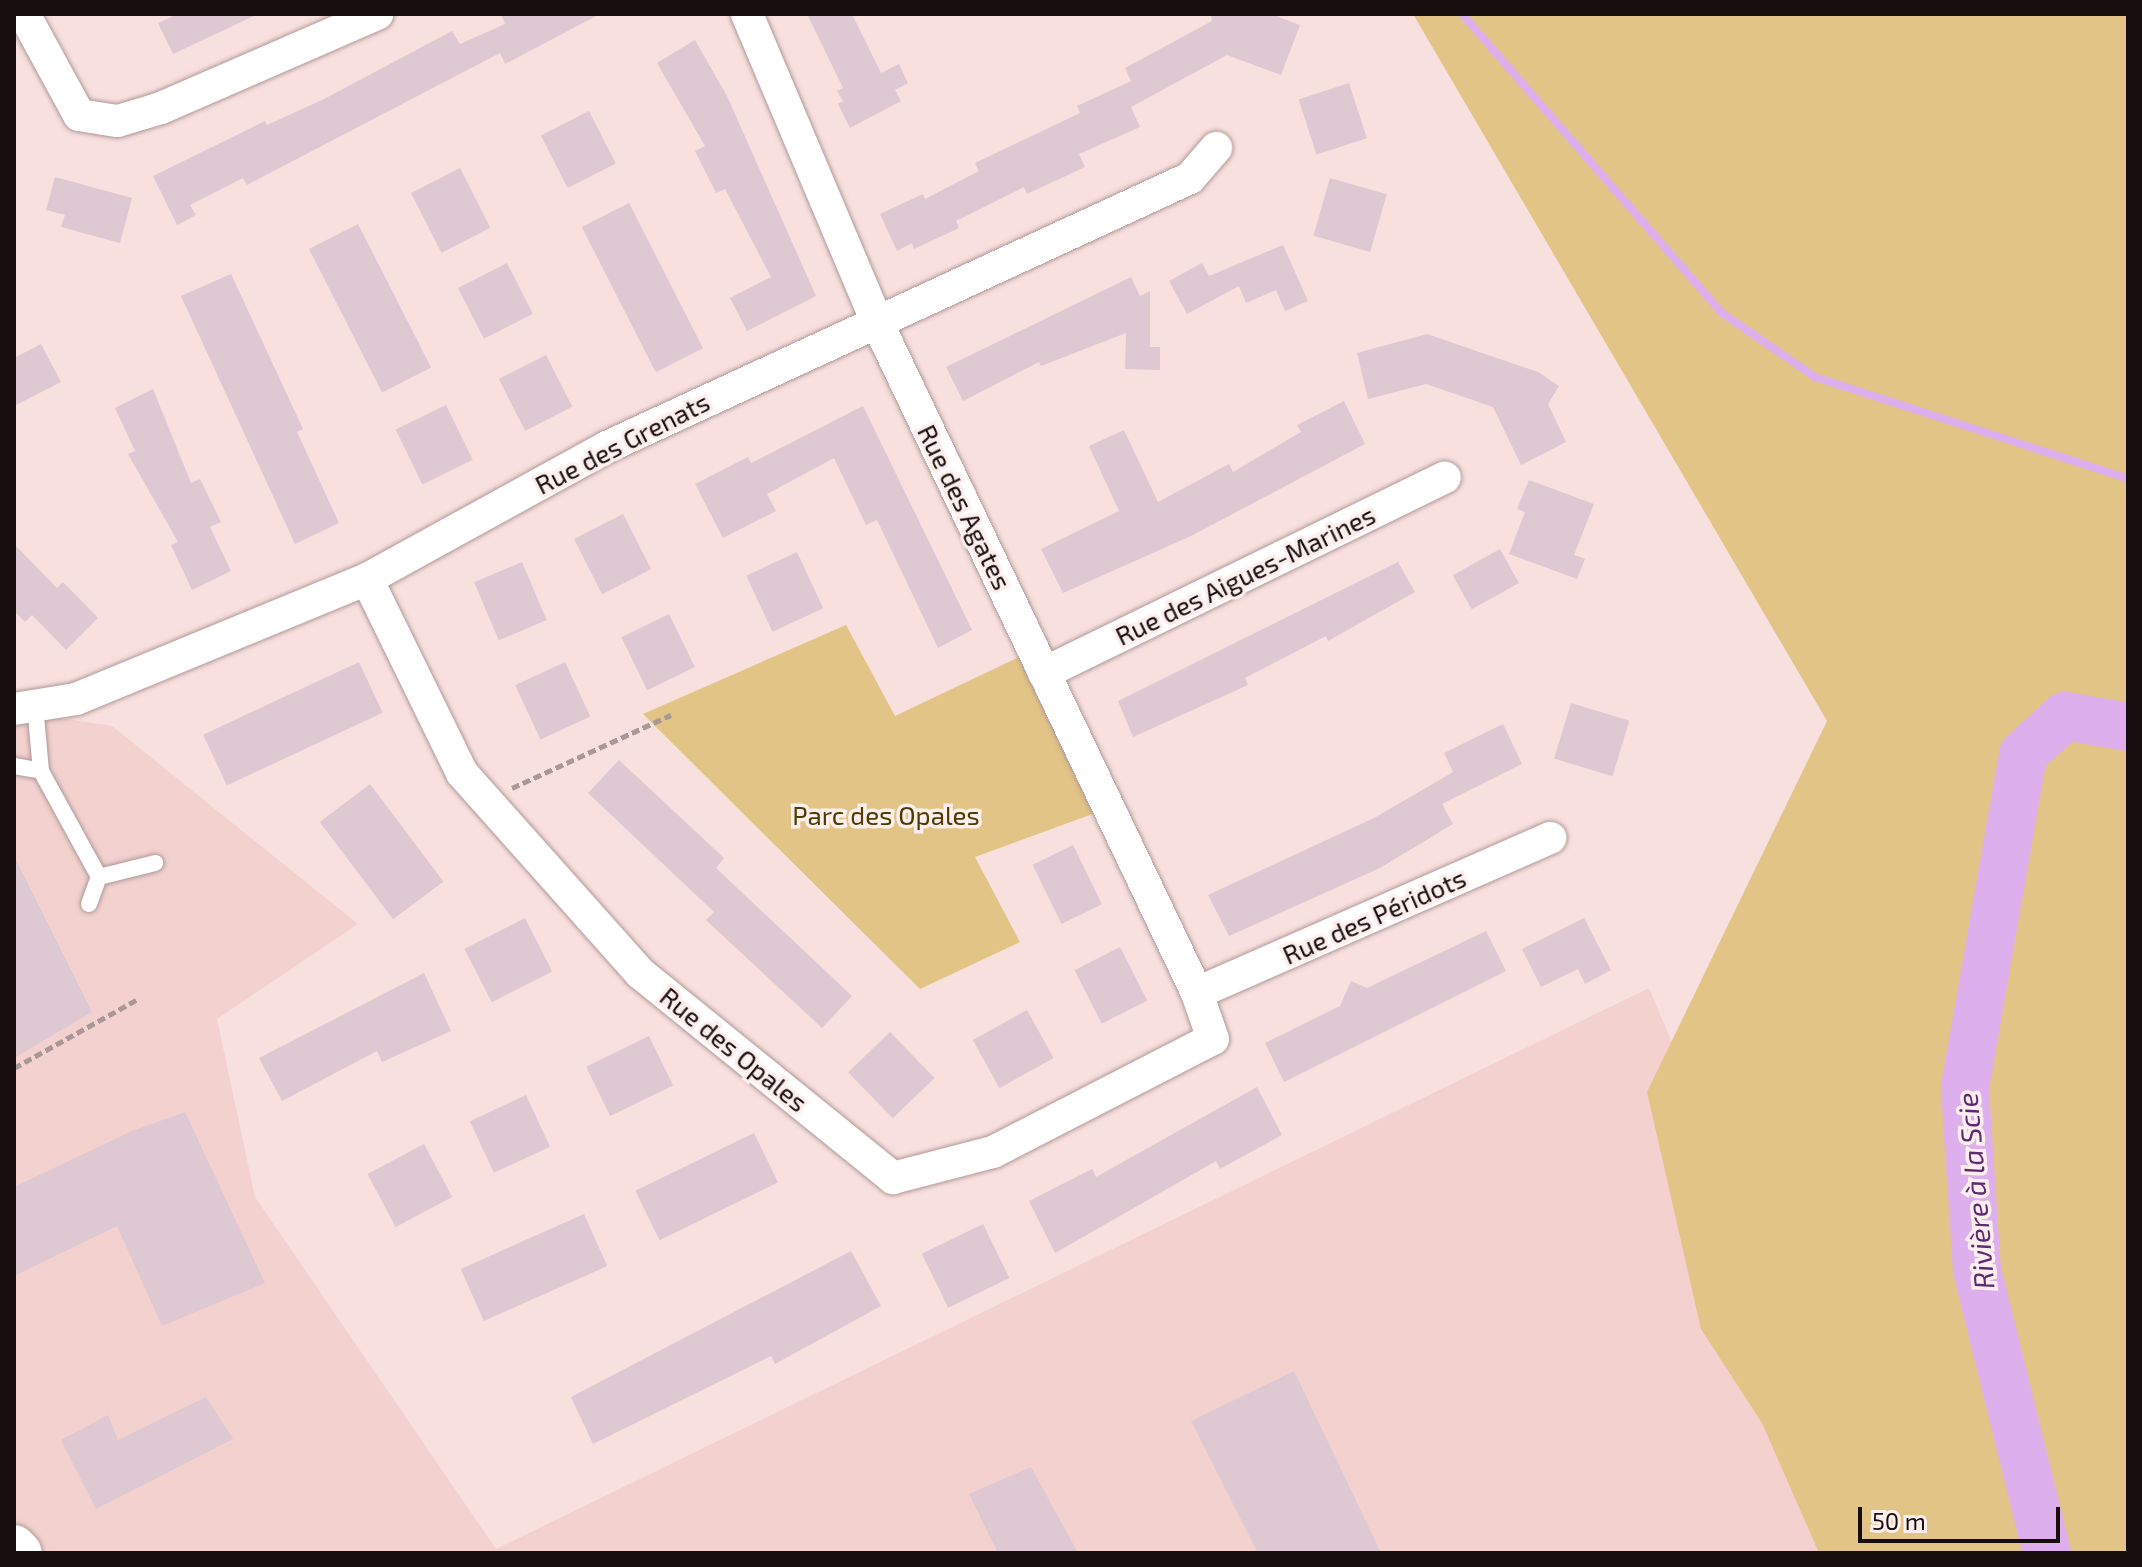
<!DOCTYPE html>
<html>
<head>
<meta charset="utf-8">
<style>
  body { margin:0 }
  #map { position:relative; width:2142px; height:1567px; overflow:hidden; background:#f8e0de; font-family:"Exo 2",sans-serif }
  div>[style] { position:absolute }
  .built>* { inset:0; background:#f2d1cf }
  .green>* { inset:0; background:#e2c486 }
  .stream>* { height:8px; margin:-4px; padding:0 4px; transform-origin:4px; border-radius:4px; background:#ddafed }
  .river>* { height:48px; margin:-24px; padding:0 24px; transform-origin:24px; border-radius:24px; background:#ddafed }
  .building>* { inset:0; background:#dec8d2; transform-origin:0 0 }
  .path>* { height:5px; margin-top:-2.5px; transform-origin:0; background:repeating-linear-gradient(90deg,#aa9896 0 8px,transparent 0 12px) }
  .roads { filter:drop-shadow(0 0 2px #b09998) drop-shadow(0 0 2px #b09998) }
  .service>* { height:16px; margin:-8px; padding:0 8px; transform-origin:8px; border-radius:8px; background:#fff }
  .minor>* { height:32px; margin:-16px; padding:0 16px; transform-origin:16px; border-radius:16px; background:#fff }
  .primary>* { height:44px; margin:-22px; padding:0 22px; transform-origin:22px; border-radius:22px; background:#fff }
  span { translate:-50% -50%; white-space:nowrap; text-align:center; line-height:1.15; -webkit-text-stroke:7px #feefef; paint-order:stroke }
  .street-label { font-size:26px; color:#150e0d }
  .park-label { font-size:26px; color:#513b00 }
  .water-label { font-size:28px; color:#602972; font-style:italic }
  .frame { position:absolute; inset:0; border:16px solid #150e0d; pointer-events:none }
  .scale { position:absolute; left:1858px; top:1507px; width:202px; height:36px; box-sizing:border-box; border:4px solid #150e0d; border-top:0; padding-left:10px; font-size:24px; line-height:28px; white-space:nowrap; color:#150e0d; -webkit-text-stroke:6px #feefef; paint-order:stroke }
</style>
</head>
<body>
<div id="map">
  <div class="built">
    <div style="clip-path:polygon(14px 711px,112px 726px,358px 924px,217px 1019px,255px 1197px,496px 1549px,1649px 988px,1887px 1553px,14px 1553px)"></div>
  </div>
  <div class="green">
    <div style="clip-path:polygon(1413px 14px,2128px 14px,2128px 1553px,1819px 1553px,1762px 1423px,1701px 1329px,1647px 1092px,1827px 721px)"></div>
    <div style="clip-path:polygon(846px 625px,895px 716px,1034px 650px,1109px 808px,975px 857px,1020px 942px,920px 989px,643px 714px)"></div>
  </div>
  <div class="stream">
    <div style="left:1462px;top:14px;width:396px;rotate:49deg"></div>
    <div style="left:1722px;top:313px;width:113px;rotate:34.5deg"></div>
    <div style="left:1815px;top:377px;width:329px;rotate:18deg"></div>
  </div>
  <div class="river">
    <div style="left:2047px;top:1553px;width:292px;rotate:-103.9deg"></div>
    <div style="left:1977px;top:1270px;width:183px;rotate:-93.8deg"></div>
    <div style="left:1965px;top:1087px;width:338px;rotate:-80.1deg"></div>
    <div style="left:2023px;top:754px;width:57px;rotate:-42.1deg"></div>
    <div style="left:2065px;top:716px;width:64px;rotate:9.9deg"></div>
  </div>
  <div class="building">
    <div style="clip-path:polygon(178px 14px,258px 14px,173px 54px,158px 23px)"></div>
    <div style="clip-path:polygon(501px 14px,600px 14px,505px 64px,500px 53px,247px 185px,243px 178px,190px 205px,196px 215px,177px 225px,153px 176px,265px 121px,267px 125px,324px 99px,452px 31px,460px 44px,505px 24px)"></div>
    <div style="clip-path:polygon(807px 14px,852px 14px,881px 73px,899px 64px,908px 83px,895px 90px,901px 101px,850px 128px,838px 104px,843px 101px,837px 91px,843px 88px)"></div>
    <div style="clip-path:polygon(1211px 14px,1271px 14px,1300px 25px,1281px 75px,1227px 55px,1131px 107px,1140px 127px,1079px 154px,1085px 167px,1027px 194px,1024px 187px,956px 221px,959px 228px,914px 249px,912px 243px,897px 251px,880px 214px,923px 194px,925px 199px,979px 171px,975px 163px,1080px 113px,1077px 106px,1131px 81px,1125px 68px,1212px 21px)"></div>
    <div style="clip-path:polygon(695px 40px,727px 96px,816px 296px,747px 331px,730px 298px,771px 277px,725px 189px,716px 193px,695px 151px,705px 146px,657px 63px)"></div>
    <div style="left:1349px;top:83px;width:58px;height:53px;rotate:72deg"></div>
    <div style="left:589px;top:111px;width:59px;height:54px;rotate:63deg"></div>
    <div style="left:460px;top:168px;width:67px;height:55px;rotate:63deg"></div>
    <div style="clip-path:polygon(55px 177px,132px 198px,120px 243px,61px 227px,65px 215px,46px 210px)"></div>
    <div style="left:1330px;top:178px;width:59px;height:60px;rotate:16deg"></div>
    <div style="left:629px;top:203px;width:163px;height:53px;rotate:63deg"></div>
    <div style="left:358px;top:224px;width:161px;height:55px;rotate:63deg"></div>
    <div style="clip-path:polygon(1283px 245px,1308px 301px,1285px 311px,1276px 290px,1246px 303px,1239px 286px,1187px 314px,1169px 281px,1202px 263px,1209px 276px)"></div>
    <div style="left:507px;top:263px;width:57px;height:55px;rotate:63deg"></div>
    <div style="clip-path:polygon(231px 274px,303px 429px,297px 432px,339px 523px,295px 544px,181px 296px)"></div>
    <div style="clip-path:polygon(1131px 277px,1140px 296px,1150px 291px,1150px 347px,1160px 347px,1160px 370px,1125px 369px,1126px 333px,1041px 366px,1039px 362px,963px 401px,946px 367px)"></div>
    <div style="clip-path:polygon(1427px 334px,1538px 372px,1559px 386px,1548px 404px,1566px 442px,1521px 465px,1493px 407px,1426px 384px,1368px 399px,1357px 353px)"></div>
    <div style="clip-path:polygon(41px 344px,61px 382px,14px 406px,14px 358px)"></div>
    <div style="left:546px;top:355px;width:58px;height:53px;rotate:63deg"></div>
    <div style="clip-path:polygon(153px 389px,191px 483px,200px 479px,221px 522px,210px 527px,231px 571px,192px 590px,171px 545px,178px 542px,128px 454px,135px 451px,115px 408px)"></div>
    <div style="clip-path:polygon(1344px 401px,1365px 444px,1191px 536px,1063px 593px,1041px 549px,1119px 511px,1089px 446px,1124px 430px,1158px 502px,1229px 464px,1233px 472px,1301px 432px,1297px 425px)"></div>
    <div style="left:446px;top:405px;width:61px;height:56px;rotate:64deg"></div>
    <div style="clip-path:polygon(863px 406px,972px 630px,938px 648px,877px 520px,866px 525px,834px 458px,767px 494px,776px 511px,723px 538px,695px 484px,748px 457px,751px 463px)"></div>
    <div style="clip-path:polygon(1529px 480px,1594px 504px,1574px 555px,1585px 559px,1577px 579px,1509px 554px,1525px 512px,1517px 509px)"></div>
    <div style="left:623px;top:514px;width:62px;height:55px;rotate:63deg"></div>
    <div style="clip-path:polygon(14px 544px,57px 588px,63px 582px,98px 618px,66px 650px,32px 615px,25px 622px,14px 611px)"></div>
    <div style="left:1500px;top:549px;width:39px;height:54px;rotate:61deg"></div>
    <div style="left:797px;top:552px;width:62px;height:56px;rotate:65deg"></div>
    <div style="left:522px;top:562px;width:63px;height:52px;rotate:67deg"></div>
    <div style="clip-path:polygon(1398px 562px,1415px 592px,1328px 641px,1326px 636px,1245px 678px,1248px 685px,1133px 737px,1118px 701px)"></div>
    <div style="left:669px;top:614px;width:59px;height:53px;rotate:64deg"></div>
    <div style="left:359px;top:662px;width:56px;height:172px;rotate:65deg"></div>
    <div style="left:565px;top:662px;width:60px;height:55px;rotate:65deg"></div>
    <div style="left:1571px;top:703px;width:61px;height:58px;rotate:17deg"></div>
    <div style="clip-path:polygon(1503px 724px,1522px 764px,1442px 804px,1453px 824px,1380px 868px,1229px 936px,1208px 895px,1376px 817px,1453px 772px,1444px 753px)"></div>
    <div style="clip-path:polygon(619px 760px,724px 858px,716px 868px,852px 996px,822px 1028px,706px 920px,714px 912px,588px 793px)"></div>
    <div style="left:370px;top:784px;width:122px;height:63px;rotate:53deg"></div>
    <div style="left:1073px;top:845px;width:66px;height:45px;rotate:64deg"></div>
    <div style="clip-path:polygon(14px 856px,92px 1012px,14px 1058px)"></div>
    <div style="left:525px;top:918px;width:60px;height:68px;rotate:63deg"></div>
    <div style="clip-path:polygon(1584px 918px,1611px 970px,1585px 984px,1578px 969px,1541px 987px,1522px 949px)"></div>
    <div style="clip-path:polygon(1486px 931px,1506px 971px,1284px 1082px,1265px 1043px,1340px 1006px,1351px 981px,1367px 988px)"></div>
    <div style="left:1120px;top:947px;width:60px;height:51px;rotate:63deg"></div>
    <div style="clip-path:polygon(424px 973px,451px 1031px,382px 1062px,377px 1051px,282px 1101px,259px 1058px)"></div>
    <div style="left:1027px;top:1010px;width:55px;height:62px;rotate:61deg"></div>
    <div style="left:890px;top:1032px;width:64px;height:58px;rotate:46deg"></div>
    <div style="left:649px;top:1036px;width:55px;height:70px;rotate:64deg"></div>
    <div style="clip-path:polygon(1257px 1087px,1282px 1135px,1220px 1169px,1216px 1161px,1055px 1253px,1029px 1201px,1092px 1169px,1096px 1177px)"></div>
    <div style="left:526px;top:1095px;width:57px;height:62px;rotate:65deg"></div>
    <div style="clip-path:polygon(185px 1112px,265px 1283px,162px 1326px,117px 1226px,14px 1276px,14px 1187px,132px 1131px)"></div>
    <div style="left:754px;top:1133px;width:55px;height:132px;rotate:64deg"></div>
    <div style="left:424px;top:1144px;width:60px;height:64px;rotate:62deg"></div>
    <div style="left:584px;top:1214px;width:57px;height:135px;rotate:66deg"></div>
    <div style="left:983px;top:1224px;width:60px;height:68px;rotate:64deg"></div>
    <div style="clip-path:polygon(851px 1251px,881px 1306px,775px 1364px,771px 1356px,593px 1444px,571px 1397px)"></div>
    <div style="clip-path:polygon(1294px 1371px,1381px 1553px,1258px 1553px,1191px 1421px)"></div>
    <div style="clip-path:polygon(206px 1397px,233px 1439px,96px 1509px,61px 1440px,108px 1415px,118px 1440px)"></div>
    <div style="clip-path:polygon(1031px 1467px,1078px 1553px,998px 1553px,969px 1494px)"></div>
  </div>
  <div class="path">
    <div style="left:512px;top:788px;width:175px;rotate:-24.7deg"></div>
    <div style="left:14px;top:1068px;width:140px;rotate:-29.1deg"></div>
  </div>
  <div class="roads">
    <div class="service">
      <div style="left:35px;top:705px;width:66px;rotate:84.8deg"></div>
      <div style="left:41px;top:771px;width:121px;rotate:61.3deg"></div>
      <div style="left:14px;top:766px;width:27px;rotate:10deg"></div>
      <div style="left:89px;top:904px;width:29px;rotate:-70deg"></div>
      <div style="left:99px;top:877px;width:58px;rotate:-14deg"></div>
    </div>
    <div class="minor">
      <div style="left:24px;top:14px;width:115px;rotate:61.4deg"></div>
      <div style="left:79px;top:115px;width:39px;rotate:9deg"></div>
      <div style="left:118px;top:121px;width:45px;rotate:-16.8deg"></div>
      <div style="left:161px;top:108px;width:236px;rotate:-23.5deg"></div>
      <div style="left:367px;top:579px;width:216px;rotate:63.9deg"></div>
      <div style="left:462px;top:773px;width:268px;rotate:48.3deg"></div>
      <div style="left:640px;top:973px;width:326px;rotate:39deg"></div>
      <div style="left:893px;top:1178px;width:103px;rotate:-14.6deg"></div>
      <div style="left:993px;top:1152px;width:247px;rotate:-27.2deg"></div>
      <div style="left:1213px;top:1039px;width:49px;rotate:-109.2deg"></div>
      <div style="left:1197px;top:993px;width:743px;rotate:-115.5deg"></div>
      <div style="left:877px;top:322px;width:334px;rotate:-112.9deg"></div>
      <div style="left:1044px;top:673px;width:446px;rotate:-26deg"></div>
      <div style="left:14px;top:709px;width:63px;rotate:-9.2deg"></div>
      <div style="left:76px;top:699px;width:315px;rotate:-22.4deg"></div>
      <div style="left:367px;top:579px;width:274px;rotate:-28.8deg"></div>
      <div style="left:607px;top:447px;width:642px;rotate:-24.77deg"></div>
      <div style="left:1190px;top:178px;width:40px;rotate:-49deg"></div>
      <div style="left:1197px;top:993px;width:386px;rotate:-23.7deg"></div>
    </div>
    <div class="primary">
      <div style="left:14px;top:1547px;width:8px;rotate:45deg"></div>
    </div>
  </div>
  <div class="street-label">
    <span style="left:622px;top:443px;rotate:-27deg">Rue des Grenats</span>
    <span style="left:965px;top:507px;rotate:64deg">Rue des Agates</span>
    <span style="left:1245px;top:575px;rotate:-26deg">Rue des Aigues-Marines</span>
    <span style="left:1374px;top:916px;rotate:-24deg">Rue des Péridots</span>
    <span style="left:734px;top:1049px;rotate:39deg">Rue des Opales</span>
  </div>
  <div class="park-label">
    <span style="left:886px;top:815px">Parc des Opales</span>
  </div>
  <div class="water-label">
    <span style="left:1975px;top:1191px;rotate:-95deg">Rivière à la Scie</span>
  </div>
  <div class="frame"></div>
  <div class="scale">50 m</div>
</div>
</body>
</html>
